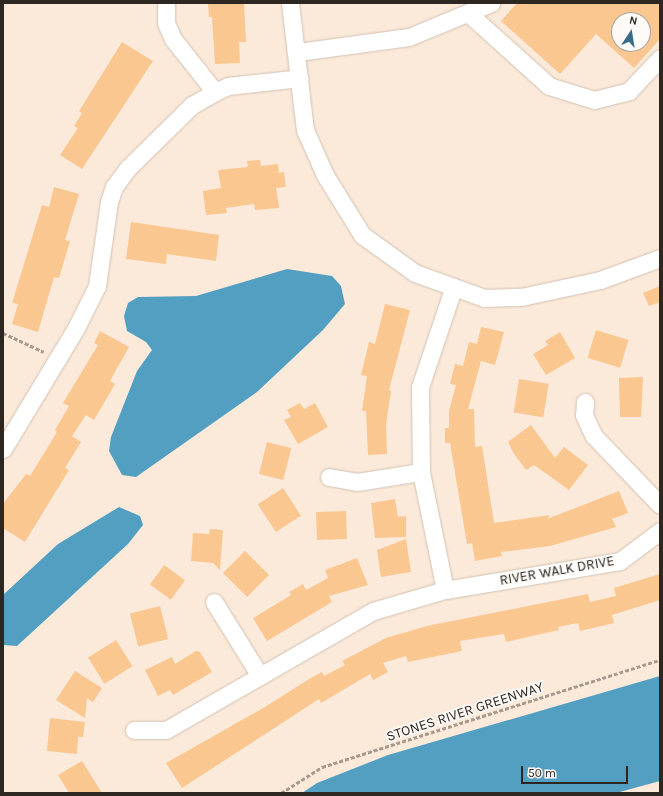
<!DOCTYPE html>
<html>
<head>
<meta charset="utf-8">
<style>
  body { margin:0 }
  #map { position:relative; width:663px; height:796px; overflow:hidden; background:#fbeada; font-family:Karla,sans-serif }
  div>[style] { position:absolute }
  .water>* { inset:0; background:#539fc2 }
  .building>* { inset:0; background:#fbc791; transform-origin:0 0 }
  .path>* { height:2.5px; margin-top:-1.25px; transform-origin:0; background:repeating-linear-gradient(90deg,#a6998d 0 4px,transparent 0 6px) }
  .roads { filter:drop-shadow(0 0 1px #d2c2b2) drop-shadow(0 0 1px #d2c2b2) }
  .minor>* { height:17px; margin:-8.5px; padding:0 8.5px; transform-origin:8.5px; border-radius:8.5px; background:#fff }
  span { translate:-50% -50%; white-space:nowrap; text-align:center; line-height:1.15; -webkit-text-stroke:3.5px #fdfaf7; paint-order:stroke }
  .street-label { font-size:14px; color:#2e2721 }
  .frame { position:absolute; inset:0; border:4px solid #2e2721; pointer-events:none }
  .north { position:absolute; left:611px; top:12px; width:40px; height:40px; box-sizing:border-box; background:#fdfaf7; border:1px solid #aaa6a1; border-radius:50%; rotate:12deg; font-size:11px; font-weight:700; line-height:16px; text-align:center; color:#2e2721 }
  .north::after { content:''; display:block; margin:auto; width:14px; height:18px; background:#376d88; clip-path:polygon(50% 0,100% 100%,50% 72%,0 100%) }
  .scale { position:absolute; left:521px; top:766px; width:107px; height:18px; box-sizing:border-box; border:2px solid #2e2721; border-top:0; padding-left:5px; font-size:12px; line-height:14px; white-space:nowrap; color:#2e2721; -webkit-text-stroke:3px #fdfaf7; paint-order:stroke }
</style>
</head>
<body>
<div id="map">
  <div class="water">
    <div style="clip-path:polygon(287px 269px,332px 276px,341px 286px,345px 304px,323px 330px,257px 392px,136px 477px,122px 475px,109px 451px,111px 437px,137px 371px,152px 350px,146px 342px,127px 331px,124px 316px,128px 303px,138px 297px,196px 296px)"></div>
    <div style="clip-path:polygon(119px 507px,140px 516px,143px 525px,128px 544px,17px 646px,3px 645px,3px 595px,58px 544px)"></div>
    <div style="clip-path:polygon(660px 676px,660px 781px,616px 793px,302px 793px,317px 783px,388px 755px)"></div>
  </div>
  <div class="building">
    <div style="clip-path:polygon(208px 3px,244px 3px,246px 42px,239px 42px,240px 63px,215px 64px,212px 17px,209px 17px)"></div>
    <div style="clip-path:polygon(evenodd,517px 3px,660px 3px,660px 39px,634px 68px,596px 34px,560px 74px,501px 21px,517px 3px,619px 20px,643px 20px,643px 44px,619px 44px,619px 20px)"></div>
    <div style="clip-path:polygon(122px 42px,153px 61px,82px 169px,60px 155px,78px 128px,74px 126px,82px 113px,79px 111px)"></div>
    <div style="clip-path:polygon(260px 160px,261px 166px,278px 164px,279px 173px,284px 172px,286px 187px,276px 188px,279px 208px,255px 210px,254px 204px,226px 208px,227px 213px,206px 215px,203px 191px,221px 188px,218px 170px,248px 167px,247px 161px)"></div>
    <div style="clip-path:polygon(54px 187px,79px 194px,65px 240px,70px 241px,59px 278px,54px 277px,38px 332px,12px 324px,18px 304px,12px 303px,42px 205px,49px 207px)"></div>
    <div style="clip-path:polygon(131px 222px,219px 235px,216px 261px,167px 254px,166px 264px,126px 259px)"></div>
    <div style="clip-path:polygon(660px 286px,660px 302px,649px 306px,643px 293px)"></div>
    <div style="clip-path:polygon(385px 304px,410px 310px,389px 390px,391px 391px,386px 424px,387px 454px,368px 455px,366px 411px,362px 411px,367px 376px,361px 375px,369px 342px,375px 344px)"></div>
    <div style="clip-path:polygon(481px 327px,504px 332px,495px 365px,481px 361px,468px 409px,474px 409px,475px 447px,482px 446px,494px 523px,550px 515px,547px 519px,619px 491px,628px 513px,612px 519px,616px 527px,550px 546px,501px 552px,502px 556px,475px 561px,472px 543px,467px 544px,450px 443px,445px 443px,445px 428px,449px 428px,449px 411px,456px 385px,450px 384px,455px 364px,463px 366px,469px 342px,477px 344px)"></div>
    <div style="left:596px;top:330px;width:34px;height:29px;rotate:17deg"></div>
    <div style="clip-path:polygon(100px 331px,129px 347px,110px 381px,115px 384px,94px 420px,86px 415px,72px 436px,81px 442px,65px 468px,69px 470px,25px 542px,3px 528px,3px 504px,26px 474px,30px 476px,57px 432px,55px 430px,69px 406px,63px 403px,98px 345px,94px 343px)"></div>
    <div style="clip-path:polygon(560px 332px,575px 358px,546px 375px,533px 354px,548px 345px,545px 341px)"></div>
    <div style="clip-path:polygon(643px 377px,641px 417px,620px 417px,619px 378px)"></div>
    <div style="left:519px;top:379px;width:30px;height:34px;rotate:9deg"></div>
    <div style="clip-path:polygon(300px 403px,304px 409px,315px 403px,328px 427px,298px 444px,284px 420px,291px 417px,287px 410px)"></div>
    <div style="clip-path:polygon(531px 425px,555px 458px,564px 447px,588px 465px,569px 490px,534px 465px,526px 470px,514px 454px,508px 442px)"></div>
    <div style="left:267px;top:442px;width:25px;height:33px;rotate:14deg"></div>
    <div style="left:283px;top:488px;width:33px;height:30px;rotate:57deg"></div>
    <div style="clip-path:polygon(395px 499px,398px 517px,406px 516px,406px 537px,375px 538px,371px 503px)"></div>
    <div style="left:346px;top:511px;width:28px;height:30px;rotate:88deg"></div>
    <div style="clip-path:polygon(210px 529px,223px 530px,220px 570px,213px 563px,191px 561px,193px 533px,209px 534px)"></div>
    <div style="clip-path:polygon(406px 539px,411px 572px,381px 577px,377px 550px)"></div>
    <div style="left:245px;top:551px;width:34px;height:31px;rotate:45deg"></div>
    <div style="clip-path:polygon(357px 558px,368px 585px,329px 596px,332px 602px,267px 641px,253px 618px,291px 595px,289px 592px,303px 584px,306px 590px,328px 578px,325px 570px)"></div>
    <div style="left:164px;top:565px;width:26px;height:24px;rotate:36deg"></div>
    <div style="clip-path:polygon(660px 574px,660px 600px,612px 615px,614px 623px,580px 631px,578px 623px,558px 627px,559px 630px,506px 642px,504px 634px,460px 641px,462px 651px,408px 662px,406px 656px,383px 663px,388px 672px,373px 680px,370px 674px,321px 703px,319px 699px,182px 788px,166px 763px,265px 707px,309px 679px,322px 672px,324px 676px,345px 665px,342px 661px,386px 638px,427px 626px,588px 594px,590px 602px,616px 596px,614px 588px)"></div>
    <div style="left:160px;top:606px;width:34px;height:31px;rotate:76deg"></div>
    <div style="left:116px;top:640px;width:31px;height:33px;rotate:58deg"></div>
    <div style="clip-path:polygon(196px 651px,200px 652px,212px 672px,173px 695px,170px 690px,158px 696px,145px 670px,172px 657px,175px 664px)"></div>
    <div style="clip-path:polygon(75px 671px,102px 688px,93px 702px,87px 698px,85px 718px,56px 700px)"></div>
    <div style="clip-path:polygon(50px 718px,85px 722px,83px 737px,78px 737px,77px 754px,47px 751px)"></div>
    <div style="clip-path:polygon(82px 761px,102px 793px,69px 793px,58px 775px)"></div>
  </div>
  <div class="path">
    <div style="left:3px;top:333px;width:45px;rotate:24.9deg"></div>
    <div style="left:281px;top:793px;width:49px;rotate:-32.4deg"></div>
    <div style="left:322px;top:767px;width:355px;rotate:-17.6deg"></div>
  </div>
  <div class="roads">
    <div class="minor">
      <div style="left:166px;top:3px;width:20px;rotate:90deg"></div>
      <div style="left:166px;top:23px;width:17px;rotate:66deg"></div>
      <div style="left:173px;top:39px;width:68px;rotate:51.6deg"></div>
      <div style="left:290px;top:3px;width:128px;rotate:83.3deg"></div>
      <div style="left:305px;top:130px;width:49px;rotate:66deg"></div>
      <div style="left:325px;top:175px;width:70px;rotate:58.3deg"></div>
      <div style="left:362px;top:235px;width:65px;rotate:35.6deg"></div>
      <div style="left:415px;top:273px;width:73px;rotate:19.9deg"></div>
      <div style="left:484px;top:298px;width:37px;rotate:-2deg"></div>
      <div style="left:521px;top:297px;width:81px;rotate:-12.1deg"></div>
      <div style="left:600px;top:280px;width:64px;rotate:-20.1deg"></div>
      <div style="left:468px;top:13px;width:109px;rotate:42deg"></div>
      <div style="left:549px;top:86px;width:47px;rotate:17.3deg"></div>
      <div style="left:594px;top:100px;width:36px;rotate:-14deg"></div>
      <div style="left:629px;top:91px;width:45px;rotate:-46.8deg"></div>
      <div style="left:298px;top:52px;width:112px;rotate:-7.7deg"></div>
      <div style="left:409px;top:37px;width:89px;rotate:-22.5deg"></div>
      <div style="left:585px;top:402px;width:13px;rotate:94deg"></div>
      <div style="left:584px;top:415px;width:23px;rotate:65deg"></div>
      <div style="left:594px;top:436px;width:95px;rotate:46.3deg"></div>
      <div style="left:3px;top:449px;width:141px;rotate:-58.9deg"></div>
      <div style="left:76px;top:328px;width:47px;rotate:-63.4deg"></div>
      <div style="left:97px;top:286px;width:85px;rotate:-81.9deg"></div>
      <div style="left:109px;top:202px;width:16px;rotate:-72deg"></div>
      <div style="left:114px;top:187px;width:24px;rotate:-54deg"></div>
      <div style="left:128px;top:168px;width:90px;rotate:-44.5deg"></div>
      <div style="left:192px;top:105px;width:26px;rotate:-29deg"></div>
      <div style="left:215px;top:92px;width:14px;rotate:-25deg"></div>
      <div style="left:228px;top:86px;width:72px;rotate:-6.3deg"></div>
      <div style="left:329px;top:477px;width:28px;rotate:10deg"></div>
      <div style="left:357px;top:482px;width:65px;rotate:-8.9deg"></div>
      <div style="left:445px;top:590px;width:120px;rotate:-101.5deg"></div>
      <div style="left:421px;top:472px;width:85px;rotate:-90.7deg"></div>
      <div style="left:420px;top:387px;width:103px;rotate:-71.4deg"></div>
      <div style="left:214px;top:602px;width:87px;rotate:58.1deg"></div>
      <div style="left:134px;top:730px;width:32px"></div>
      <div style="left:166px;top:730px;width:239px;rotate:-29.9deg"></div>
      <div style="left:373px;top:611px;width:75px;rotate:-16.3deg"></div>
      <div style="left:445px;top:590px;width:177px;rotate:-9.4deg"></div>
      <div style="left:620px;top:561px;width:50px;rotate:-36.9deg"></div>
    </div>
  </div>
  <div class="street-label">
    <span style="left:557px;top:571px;rotate:-10deg">RIVER WALK DRIVE</span>
    <span style="left:465px;top:712px;rotate:-18deg">STONES RIVER GREENWAY</span>
  </div>
  <div class="frame"></div>
  <div class="north">N</div>
  <div class="scale">50 m</div>
</div>
</body>
</html>
